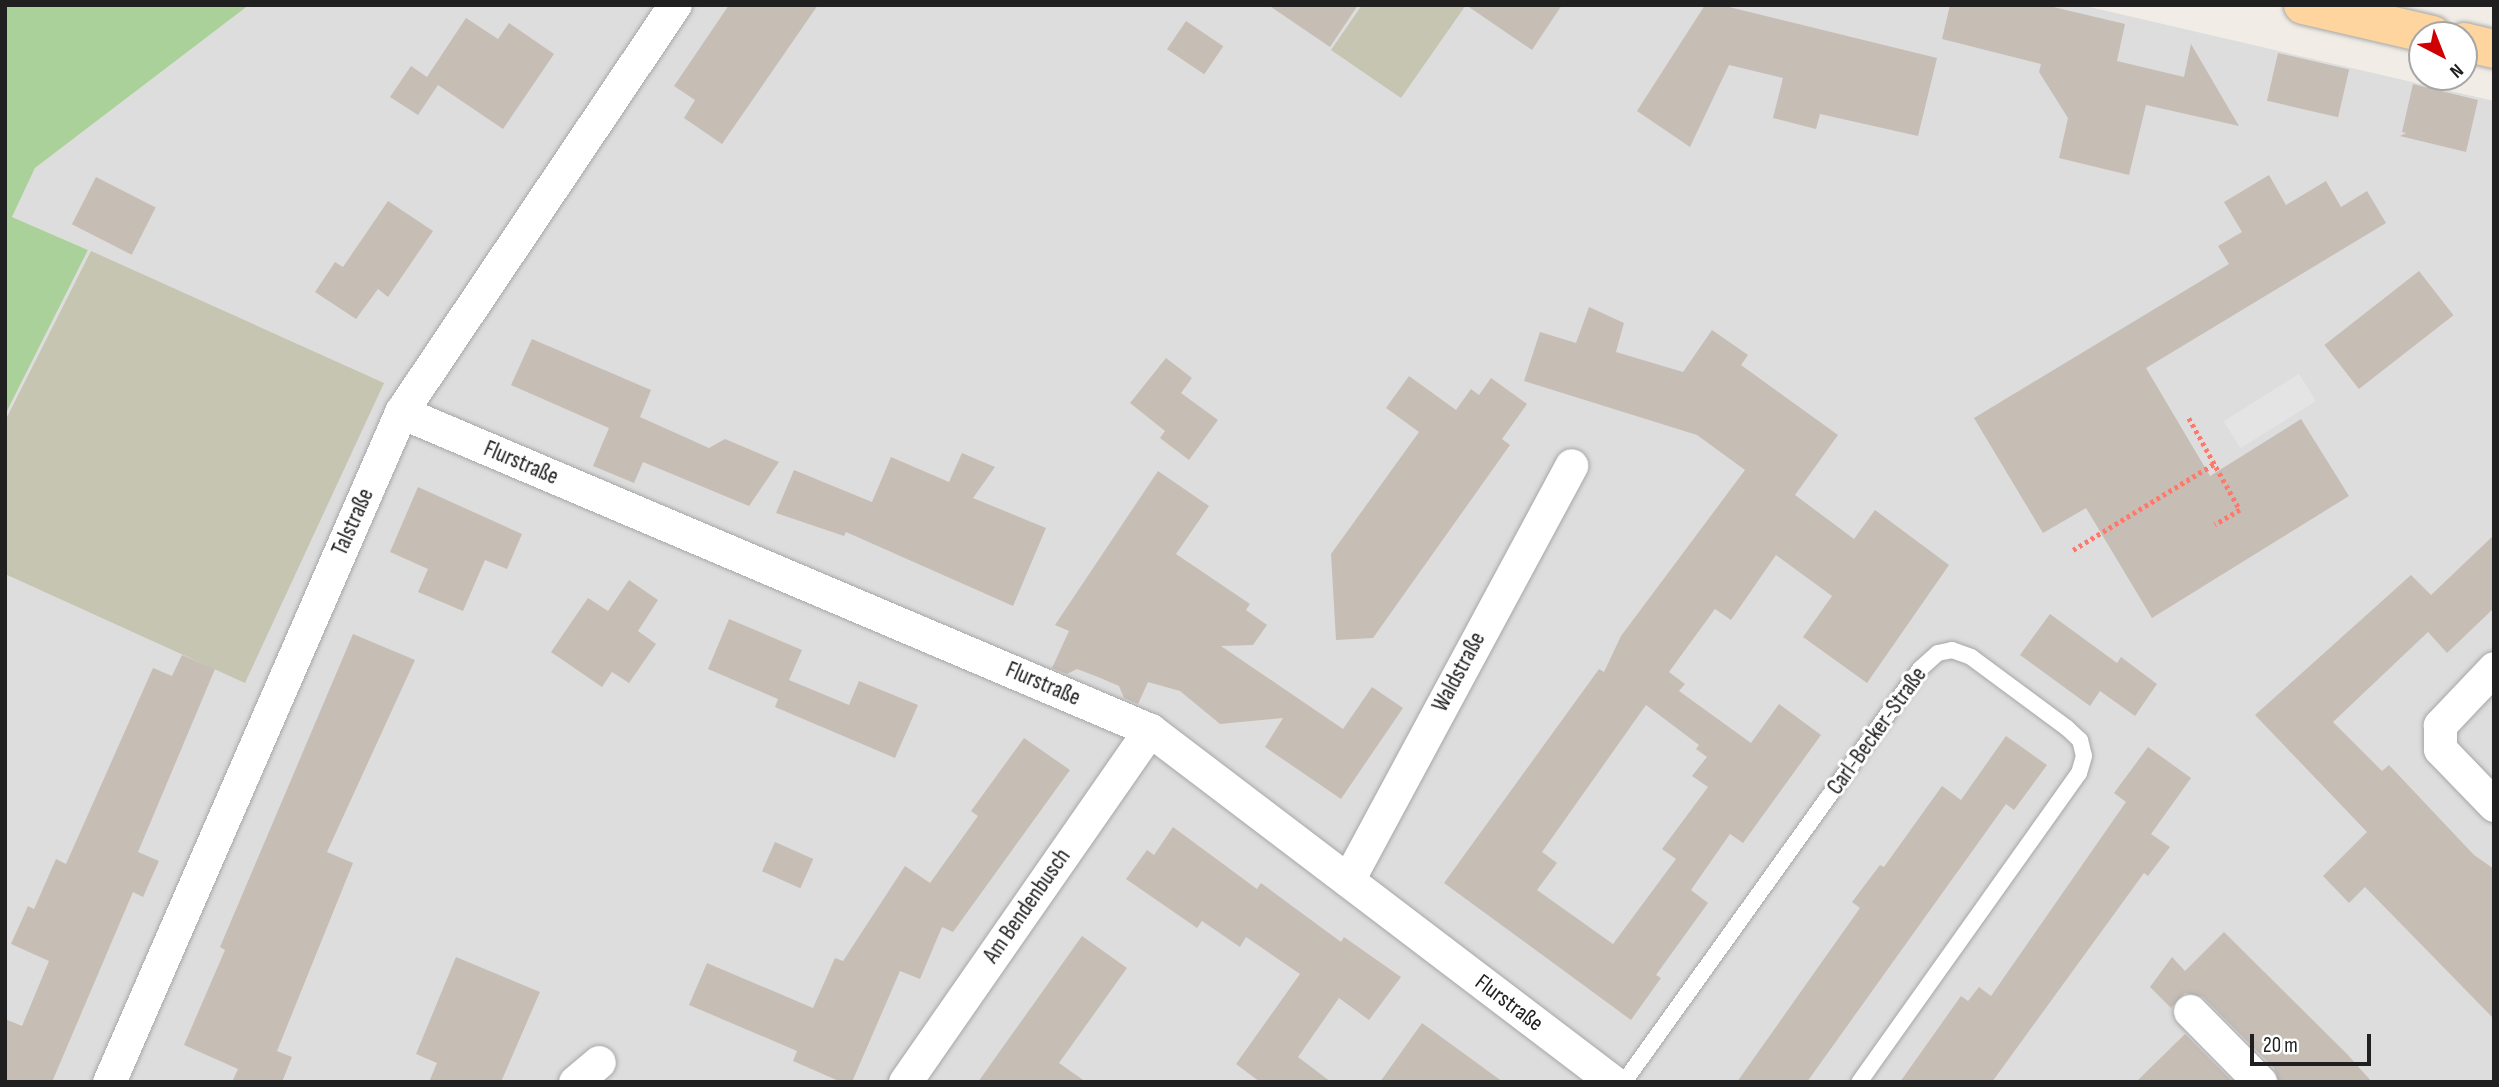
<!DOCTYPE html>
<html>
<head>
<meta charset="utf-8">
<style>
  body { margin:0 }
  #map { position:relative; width:2499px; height:1087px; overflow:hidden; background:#f1ede6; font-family:"Sofia Sans Condensed",sans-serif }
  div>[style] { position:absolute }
  .residential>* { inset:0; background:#dedddd }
  .construction>* { inset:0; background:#c6c5b1 }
  .forest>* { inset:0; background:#abd19a }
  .parking>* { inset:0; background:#e4e4e4; transform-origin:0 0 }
  .building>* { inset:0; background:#c6bdb5; transform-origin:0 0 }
  .path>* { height:4.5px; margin-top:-2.25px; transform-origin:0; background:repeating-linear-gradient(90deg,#fc796c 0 3.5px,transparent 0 7px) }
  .roads { filter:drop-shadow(0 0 2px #a7a7a7) drop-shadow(0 0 2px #a7a7a7) }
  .lane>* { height:16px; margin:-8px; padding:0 8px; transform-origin:8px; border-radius:8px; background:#fff }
  .street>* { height:33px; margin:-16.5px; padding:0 16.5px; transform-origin:16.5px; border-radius:16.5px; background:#fff }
  .primary>* { height:38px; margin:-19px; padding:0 19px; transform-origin:19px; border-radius:19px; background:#fed49f }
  span { translate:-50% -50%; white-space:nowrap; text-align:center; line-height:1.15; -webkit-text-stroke:6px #fff; paint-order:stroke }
  .street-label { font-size:23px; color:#202020 }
  .frame { position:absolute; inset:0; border:7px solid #202020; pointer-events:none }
  .north { position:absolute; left:2408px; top:21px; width:70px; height:70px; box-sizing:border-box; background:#fff; border:2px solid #a6a6a6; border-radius:50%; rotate:138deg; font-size:19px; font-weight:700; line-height:28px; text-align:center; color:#202020 }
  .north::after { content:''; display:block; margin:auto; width:24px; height:32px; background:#d00002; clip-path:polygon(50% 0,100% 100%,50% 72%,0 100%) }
  .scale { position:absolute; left:2250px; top:1034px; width:121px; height:32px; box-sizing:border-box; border:4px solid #202020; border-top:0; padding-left:9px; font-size:21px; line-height:24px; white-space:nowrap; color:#202020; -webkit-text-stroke:5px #fff; paint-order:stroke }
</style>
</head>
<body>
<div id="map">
  <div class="residential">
    <div style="clip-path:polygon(249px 5px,2081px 5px,2494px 101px,2494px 1082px,5px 1082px,5px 415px,88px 250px,12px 217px,35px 168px)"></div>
  </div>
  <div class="construction">
    <div style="clip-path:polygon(1362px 5px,1466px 5px,1401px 98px,1331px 50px)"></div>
    <div style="clip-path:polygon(91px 251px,384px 383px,245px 683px,5px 574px,5px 421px)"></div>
  </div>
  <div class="forest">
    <div style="clip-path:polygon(5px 5px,249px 5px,35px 168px,12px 217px,88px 250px,5px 415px)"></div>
  </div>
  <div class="parking">
    <div style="left:2299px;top:374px;width:32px;height:89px;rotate:58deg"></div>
  </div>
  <div class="building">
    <div style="clip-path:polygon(729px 5px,818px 5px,722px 144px,684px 118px,695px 100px,674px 86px)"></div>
    <div style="clip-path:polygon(1268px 5px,1358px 5px,1330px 47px)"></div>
    <div style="clip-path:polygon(1466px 5px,1562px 5px,1532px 50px)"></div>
    <div style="clip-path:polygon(1705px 5px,1721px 5px,1937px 58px,1918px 136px,1820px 114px,1816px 129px,1773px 118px,1783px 78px,1729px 65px,1690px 147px,1637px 111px)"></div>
    <div style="clip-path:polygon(1950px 5px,2045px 5px,2125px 24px,2117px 61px,2184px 77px,2191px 44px,2239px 126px,2146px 105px,2129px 175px,2059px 158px,2068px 118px,2039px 72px,2041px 64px,1942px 39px)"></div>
    <div style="clip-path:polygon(466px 18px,498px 39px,509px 23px,554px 54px,503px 129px,438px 85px,418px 115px,390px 97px,411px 66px,427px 77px)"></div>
    <div style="left:1186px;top:21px;width:45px;height:34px;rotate:34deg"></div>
    <div style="left:2278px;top:53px;width:73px;height:49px;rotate:13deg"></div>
    <div style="clip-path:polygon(2413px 84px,2478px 100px,2466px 152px,2400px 136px,2406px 133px,2402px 132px)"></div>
    <div style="clip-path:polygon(2269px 175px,2286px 205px,2326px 181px,2341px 207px,2367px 191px,2386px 223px,2146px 368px,2210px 476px,2301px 419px,2349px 496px,2152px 618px,2086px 508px,2043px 533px,1974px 418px,2229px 264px,2218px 246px,2242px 232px,2224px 202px)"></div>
    <div style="left:96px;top:177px;width:67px;height:53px;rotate:27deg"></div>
    <div style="clip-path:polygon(388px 201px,433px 231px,388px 297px,378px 289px,356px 319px,315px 292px,335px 262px,343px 267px)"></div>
    <div style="left:2419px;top:271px;width:56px;height:120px;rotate:52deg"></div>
    <div style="clip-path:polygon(evenodd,1589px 307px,1624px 323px,1616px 352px,1683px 372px,1712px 330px,1748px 355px,1741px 365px,1838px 435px,1795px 495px,1854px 539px,1875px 510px,1949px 565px,1867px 683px,1803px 637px,1832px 596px,1776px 555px,1731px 620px,1715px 609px,1669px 672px,1685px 684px,1679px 691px,1751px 743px,1779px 704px,1821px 735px,1743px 843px,1730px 834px,1691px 890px,1708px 903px,1656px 975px,1661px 978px,1631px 1020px,1444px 883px,1599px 669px,1604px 672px,1621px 636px,1745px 470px,1697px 435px,1524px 381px,1540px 332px,1576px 343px,1589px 307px,1646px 705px,1699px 745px,1696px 749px,1707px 757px,1692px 776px,1708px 787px,1662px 849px,1676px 859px,1613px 944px,1537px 890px,1557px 863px,1542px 852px,1646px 705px)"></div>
    <div style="clip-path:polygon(532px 339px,651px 390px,640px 417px,709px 448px,725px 439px,779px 462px,749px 506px,643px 462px,634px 483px,593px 466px,609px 428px,511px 385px)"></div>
    <div style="clip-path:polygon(1166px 358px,1192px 378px,1181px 393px,1218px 420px,1189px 460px,1160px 438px,1165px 431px,1130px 403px)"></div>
    <div style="clip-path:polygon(1409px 376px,1456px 410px,1471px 389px,1479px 395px,1491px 378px,1527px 404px,1502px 439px,1510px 445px,1373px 638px,1336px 640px,1331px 554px,1419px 432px,1386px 408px)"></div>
    <div style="clip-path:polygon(962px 453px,995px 467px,973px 498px,1046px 528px,1013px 606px,846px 532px,844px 536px,776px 513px,794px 470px,872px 502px,891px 457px,949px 482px)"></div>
    <div style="clip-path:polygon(1158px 471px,1209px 506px,1176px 554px,1250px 604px,1246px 610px,1267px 625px,1253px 645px,1221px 646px,1343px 729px,1372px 687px,1403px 708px,1341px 799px,1265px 747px,1283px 718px,1220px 724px,1180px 691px,1148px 682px,1138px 704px,1124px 698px,1119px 686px,1098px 677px,1077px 669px,1067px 674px,1052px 668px,1069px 631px,1055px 625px)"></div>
    <div style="clip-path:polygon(418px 487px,522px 534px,507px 569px,485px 560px,463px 611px,418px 592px,428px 569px,390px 552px)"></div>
    <div style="clip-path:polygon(2494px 535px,2494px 608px,2447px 653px,2428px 632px,2333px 722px,2382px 771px,2389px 765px,2474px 855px,2494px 869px,2494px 1019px,2365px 887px,2349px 903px,2323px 876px,2367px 832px,2255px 715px,2411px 575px,2431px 595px)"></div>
    <div style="clip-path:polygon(629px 580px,658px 600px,638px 631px,656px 644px,629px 683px,612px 672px,602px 687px,551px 652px,588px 598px,608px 611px)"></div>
    <div style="clip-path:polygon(2050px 614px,2117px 663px,2121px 657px,2157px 684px,2135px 716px,2100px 691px,2090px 706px,2020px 655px)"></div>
    <div style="clip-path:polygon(729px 619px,802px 650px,789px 680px,849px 705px,859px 681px,918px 705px,895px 758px,775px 707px,778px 699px,708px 669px)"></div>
    <div style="clip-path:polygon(353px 634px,415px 660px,327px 852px,353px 863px,277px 1051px,292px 1057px,282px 1082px,232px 1082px,238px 1069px,184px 1045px,225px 950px,220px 947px)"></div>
    <div style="clip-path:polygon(182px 655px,215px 669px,138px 852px,159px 861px,143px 897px,133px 892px,52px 1082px,5px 1082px,5px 1019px,22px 1026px,49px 961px,11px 944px,28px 906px,34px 909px,56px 859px,66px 864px,153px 668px,172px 676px)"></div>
    <div style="clip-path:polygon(2006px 736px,2047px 765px,2014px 810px,2006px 804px,1807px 1082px,1737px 1082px,1860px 908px,1852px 902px,1880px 865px,1884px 867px,1942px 786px,1961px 800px)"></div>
    <div style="clip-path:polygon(1024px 738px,1070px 770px,953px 932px,942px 927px,920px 979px,900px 971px,852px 1082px,841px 1082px,793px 1061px,797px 1051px,689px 1005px,707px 963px,813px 1008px,835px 958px,843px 961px,905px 866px,930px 883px,978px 816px,971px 811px)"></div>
    <div style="clip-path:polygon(2148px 747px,2191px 778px,2151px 834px,2170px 847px,2148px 876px,2144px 873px,1992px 1082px,1900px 1082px,1961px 996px,1968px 1001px,1979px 987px,1991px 996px,2126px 802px,2114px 793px)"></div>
    <div style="clip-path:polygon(1173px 827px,1257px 889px,1261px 883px,1341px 942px,1344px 937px,1401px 977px,1369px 1020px,1339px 998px,1298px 1057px,1331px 1082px,1260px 1082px,1236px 1064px,1300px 974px,1246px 937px,1240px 947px,1202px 921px,1197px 928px,1126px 879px,1147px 850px,1154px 855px)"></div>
    <div style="left:775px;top:842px;width:42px;height:32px;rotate:24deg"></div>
    <div style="clip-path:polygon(2224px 932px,2347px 1054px,2372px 1082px,2279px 1082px,2274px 1068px,2203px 997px,2185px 993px,2171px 1008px,2150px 987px,2172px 957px,2185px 971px)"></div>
    <div style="clip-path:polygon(1082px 936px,1127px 968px,1059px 1063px,1086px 1082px,978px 1082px)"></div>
    <div style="clip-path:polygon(456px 957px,540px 992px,501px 1082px,429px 1082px,437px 1063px,416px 1054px)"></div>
    <div style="clip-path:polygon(1422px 1023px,1503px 1082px,1380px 1082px)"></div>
    <div style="clip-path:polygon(2185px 1034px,2233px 1082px,2136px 1082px)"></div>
  </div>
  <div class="path">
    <div style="left:2189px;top:418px;width:105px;rotate:61deg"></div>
    <div style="left:2240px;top:510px;width:29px;rotate:149deg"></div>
    <div style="left:2073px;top:550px;width:165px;rotate:-31.4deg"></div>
  </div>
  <div class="roads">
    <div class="lane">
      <div style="left:1624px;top:1082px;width:508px;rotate:-54.37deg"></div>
      <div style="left:1920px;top:669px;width:24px;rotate:-42deg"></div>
      <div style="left:1938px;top:653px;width:14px;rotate:-12deg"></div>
      <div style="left:1952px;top:650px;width:20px;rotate:20deg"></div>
      <div style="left:1971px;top:657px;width:119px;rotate:36.5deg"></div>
      <div style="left:2067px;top:728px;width:18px;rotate:43deg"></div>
      <div style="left:2080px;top:740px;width:16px;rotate:76deg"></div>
      <div style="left:2084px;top:756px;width:18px;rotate:106deg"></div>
      <div style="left:2079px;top:773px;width:379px;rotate:125.4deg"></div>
    </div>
    <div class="street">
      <div style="left:401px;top:412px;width:814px;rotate:23deg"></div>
      <div style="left:1150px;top:730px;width:582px;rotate:37.24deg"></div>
      <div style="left:2494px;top:668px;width:79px;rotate:133.5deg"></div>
      <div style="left:2440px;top:725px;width:24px;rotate:90deg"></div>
      <div style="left:2440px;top:749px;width:78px;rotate:46deg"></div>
      <div style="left:1348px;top:880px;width:471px;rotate:-61.7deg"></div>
      <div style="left:2190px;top:1011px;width:100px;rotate:45.4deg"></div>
      <div style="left:109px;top:1082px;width:731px;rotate:-66.45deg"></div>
      <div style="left:401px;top:412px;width:491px;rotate:-56.1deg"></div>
      <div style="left:575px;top:1082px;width:31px;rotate:-40deg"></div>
      <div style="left:905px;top:1082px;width:429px;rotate:-55.2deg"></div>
    </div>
    <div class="primary">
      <div style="left:2303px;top:5px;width:133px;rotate:13deg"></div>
      <div style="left:2464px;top:42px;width:31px;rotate:13deg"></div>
    </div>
  </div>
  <div class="street-label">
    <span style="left:521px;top:463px;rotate:23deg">Flurstraße</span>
    <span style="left:353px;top:522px;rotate:-66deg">Talstraße</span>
    <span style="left:1459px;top:672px;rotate:-62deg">Waldstraße</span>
    <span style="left:1043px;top:684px;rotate:23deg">Flurstraße</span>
    <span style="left:1877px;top:731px;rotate:-54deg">Carl-Becker-Straße</span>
    <span style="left:1027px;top:906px;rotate:-55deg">Am Bendenbusch</span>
    <span style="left:1509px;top:1003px;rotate:37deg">Flurstraße</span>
  </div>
  <div class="frame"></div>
  <div class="north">N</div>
  <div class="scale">20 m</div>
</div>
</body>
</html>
